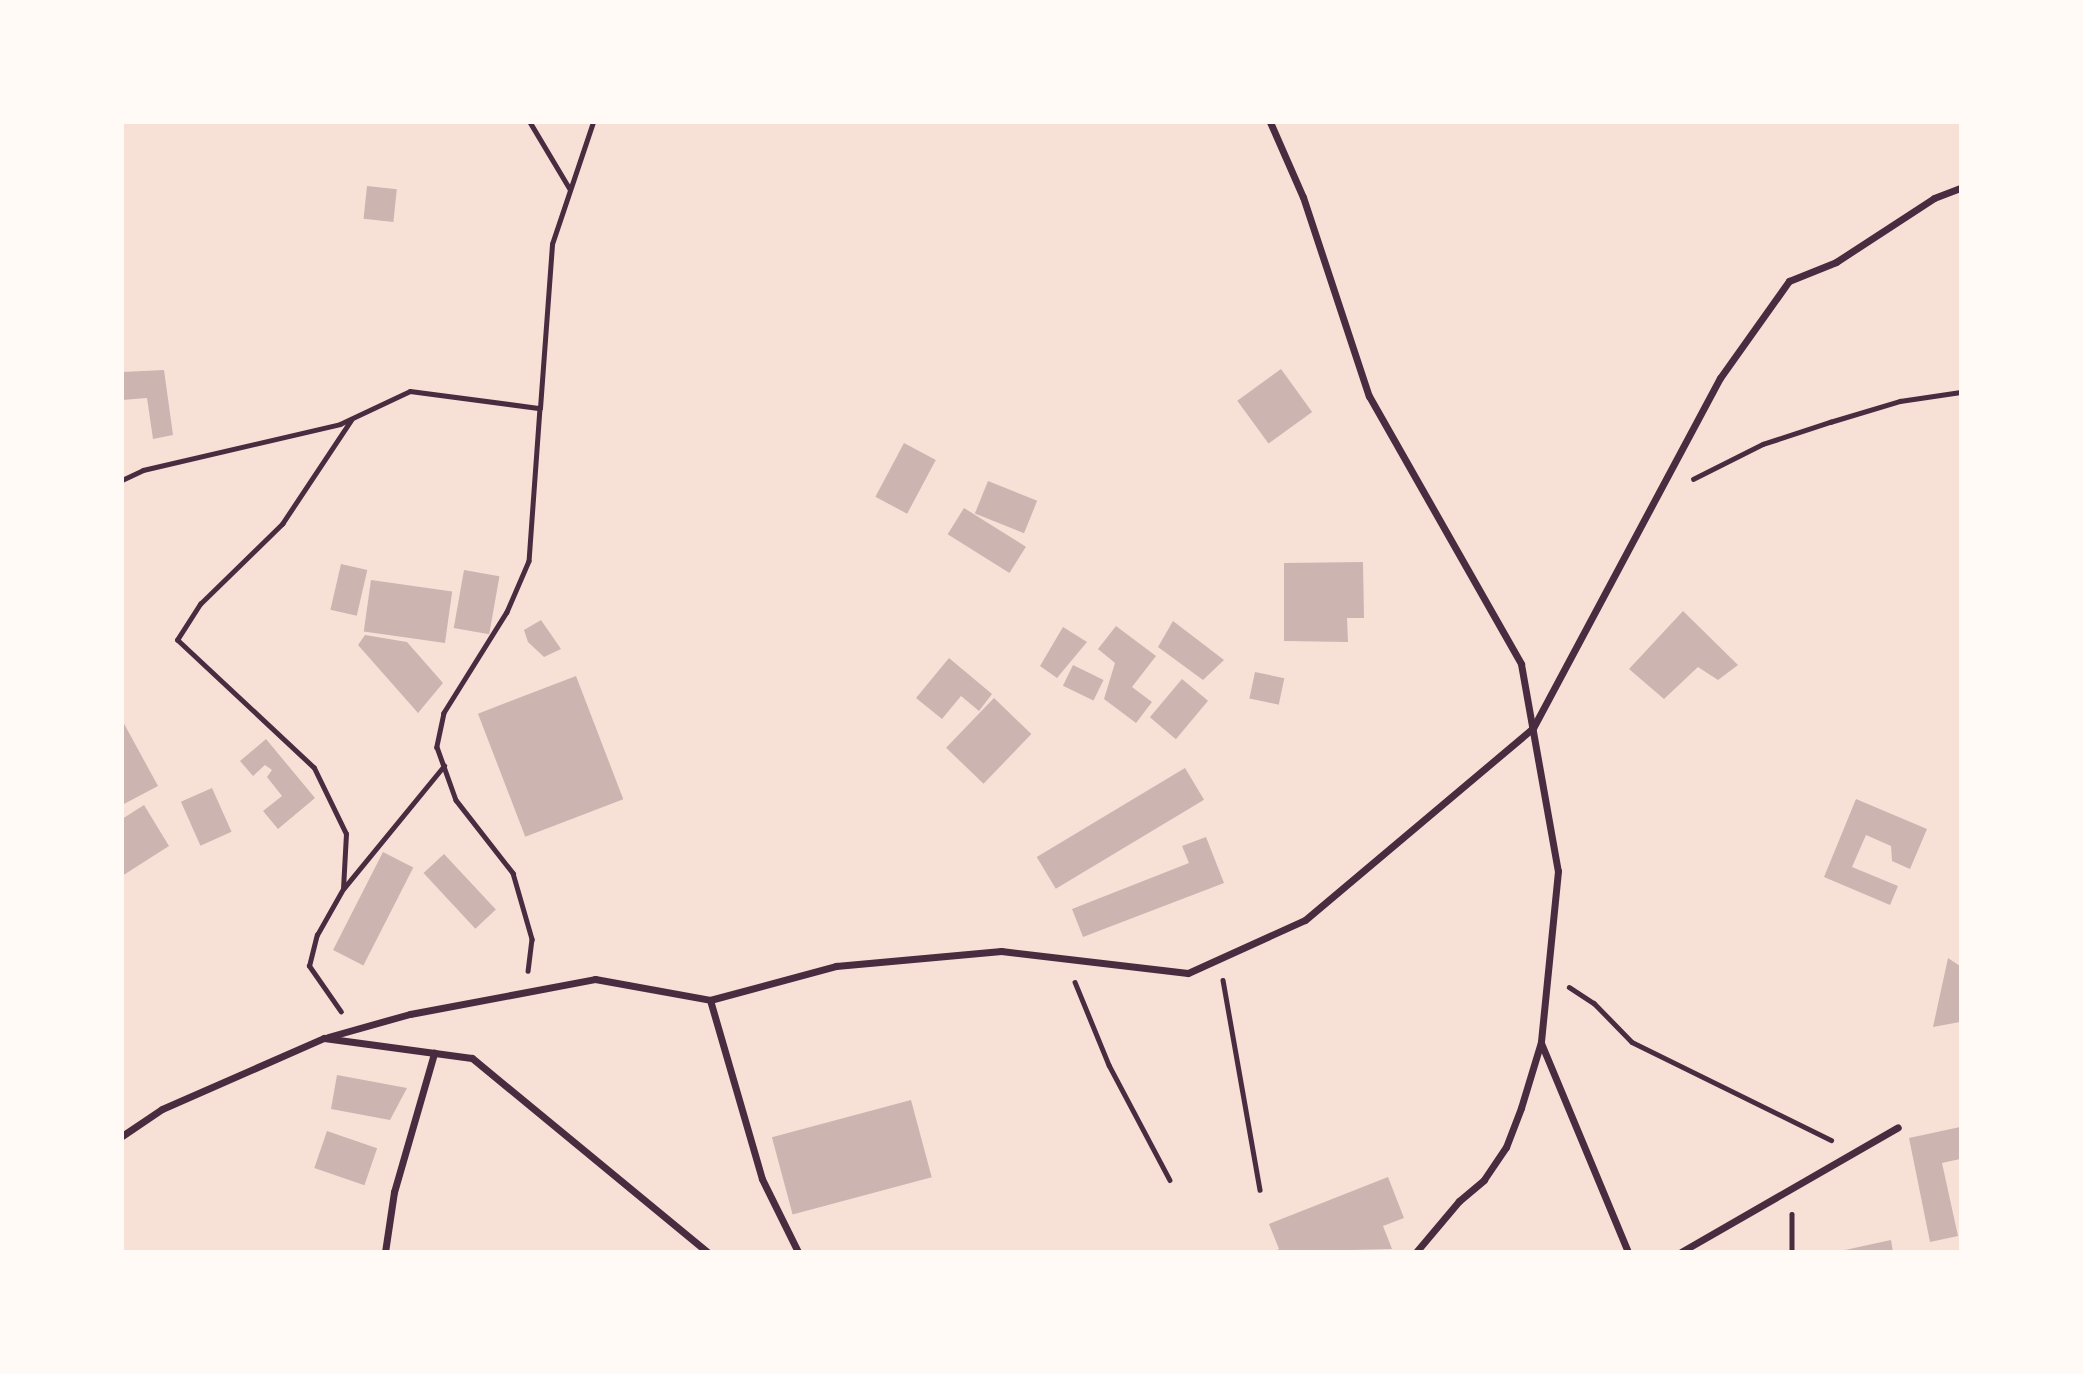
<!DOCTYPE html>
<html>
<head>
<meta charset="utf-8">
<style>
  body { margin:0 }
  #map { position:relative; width:2083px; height:1374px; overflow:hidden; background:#f7e1d7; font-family:Arial,sans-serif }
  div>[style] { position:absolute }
  .building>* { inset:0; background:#ccb4b1; transform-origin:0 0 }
  .path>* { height:4.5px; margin:-2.25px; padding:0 2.25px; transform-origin:2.25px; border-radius:2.25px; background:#4a2c40 }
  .minor>* { height:7px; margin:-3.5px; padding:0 3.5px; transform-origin:3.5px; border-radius:3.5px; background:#4a2c40 }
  span { translate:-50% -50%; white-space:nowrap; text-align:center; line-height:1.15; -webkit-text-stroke:7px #fffaf5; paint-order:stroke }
  .frame { position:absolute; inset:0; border:124px solid #fffaf5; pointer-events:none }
</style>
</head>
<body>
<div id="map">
  <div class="building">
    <div style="left:367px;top:186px;width:30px;height:33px;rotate:6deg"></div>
    <div style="left:1281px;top:369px;width:53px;height:54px;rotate:54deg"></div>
    <div style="clip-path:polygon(164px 370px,173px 435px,153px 439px,147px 398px,122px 400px,122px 372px)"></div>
    <div style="left:904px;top:443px;width:36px;height:61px;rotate:28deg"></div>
    <div style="left:988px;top:481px;width:53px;height:35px;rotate:22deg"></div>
    <div style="left:964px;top:508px;width:73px;height:31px;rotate:32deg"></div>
    <div style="clip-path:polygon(1363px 562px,1364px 618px,1347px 618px,1348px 642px,1284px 641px,1284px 563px)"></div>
    <div style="left:341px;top:564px;width:27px;height:47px;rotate:13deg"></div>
    <div style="left:464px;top:570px;width:36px;height:59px;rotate:10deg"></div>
    <div style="left:371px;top:580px;width:82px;height:52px;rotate:8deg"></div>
    <div style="clip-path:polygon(1683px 611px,1738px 665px,1718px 680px,1698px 667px,1664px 699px,1629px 669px)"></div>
    <div style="clip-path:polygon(541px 620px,561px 649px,544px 657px,528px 642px,524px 630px)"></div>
    <div style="clip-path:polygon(1173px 621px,1224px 660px,1203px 680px,1158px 647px)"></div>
    <div style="clip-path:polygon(1116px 626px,1156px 656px,1132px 687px,1152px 702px,1136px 723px,1104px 699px,1115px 663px,1098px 649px)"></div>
    <div style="clip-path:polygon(1063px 627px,1087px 642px,1057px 678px,1040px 666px)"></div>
    <div style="clip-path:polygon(365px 635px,407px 642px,443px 683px,418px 713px,358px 645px)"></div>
    <div style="clip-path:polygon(949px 658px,992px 694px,979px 711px,961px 696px,942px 719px,916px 698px)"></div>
    <div style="left:1073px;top:665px;width:34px;height:23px;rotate:26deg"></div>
    <div style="left:1255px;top:672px;width:30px;height:27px;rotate:12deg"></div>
    <div style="left:576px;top:676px;width:132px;height:105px;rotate:69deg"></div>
    <div style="left:1182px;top:679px;width:34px;height:50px;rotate:40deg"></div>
    <div style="left:994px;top:698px;width:52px;height:69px;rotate:44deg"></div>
    <div style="clip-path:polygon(122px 720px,158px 786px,122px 805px)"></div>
    <div style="clip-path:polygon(266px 739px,315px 798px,278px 829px,263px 811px,282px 796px,267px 777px,272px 770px,265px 765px,253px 776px,240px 761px)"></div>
    <div style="left:1185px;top:768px;width:37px;height:173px;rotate:59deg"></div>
    <div style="left:212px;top:788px;width:48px;height:34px;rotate:66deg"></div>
    <div style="clip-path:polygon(1856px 799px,1927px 829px,1910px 869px,1892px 861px,1891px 846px,1866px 835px,1852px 867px,1898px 886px,1890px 905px,1824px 877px)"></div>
    <div style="clip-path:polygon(144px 805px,169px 846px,122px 876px,122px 819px)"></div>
    <div style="clip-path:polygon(1206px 837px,1224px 883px,1083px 937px,1072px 909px,1189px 863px,1182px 846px)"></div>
    <div style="left:383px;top:852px;width:34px;height:110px;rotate:27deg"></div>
    <div style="left:444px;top:854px;width:76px;height:28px;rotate:47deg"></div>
    <div style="clip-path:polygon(1948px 958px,1960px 966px,1960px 1022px,1933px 1027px)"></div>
    <div style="clip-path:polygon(337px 1075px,407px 1088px,390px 1120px,331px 1109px)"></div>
    <div style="left:911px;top:1100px;width:80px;height:144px;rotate:75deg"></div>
    <div style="clip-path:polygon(1960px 1127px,1960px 1159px,1942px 1163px,1958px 1236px,1930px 1242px,1909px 1138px)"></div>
    <div style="left:327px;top:1131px;width:53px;height:39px;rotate:19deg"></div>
    <div style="clip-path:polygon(1388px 1177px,1404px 1218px,1383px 1226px,1392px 1249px,1274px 1252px,1279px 1249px,1269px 1224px)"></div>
    <div style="clip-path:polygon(1891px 1240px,1893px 1252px,1845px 1252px,1845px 1250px)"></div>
  </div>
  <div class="path">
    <div style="left:530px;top:122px;width:78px;rotate:59.2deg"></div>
    <div style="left:540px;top:408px;width:164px;rotate:-85.8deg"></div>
    <div style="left:552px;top:244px;width:129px;rotate:-71.4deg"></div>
    <div style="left:1693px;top:479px;width:78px;rotate:-26.6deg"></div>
    <div style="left:1763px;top:444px;width:71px;rotate:-18.2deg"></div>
    <div style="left:1830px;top:422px;width:73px;rotate:-16.7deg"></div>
    <div style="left:1900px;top:401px;width:61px;rotate:-8.5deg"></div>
    <div style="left:122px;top:480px;width:23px;rotate:-25deg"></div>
    <div style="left:143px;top:470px;width:202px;rotate:-13.1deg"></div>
    <div style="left:340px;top:424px;width:77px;rotate:-25.2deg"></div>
    <div style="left:410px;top:391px;width:131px;rotate:7.5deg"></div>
    <div style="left:540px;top:408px;width:153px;rotate:94.1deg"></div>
    <div style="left:529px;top:561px;width:56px;rotate:113.3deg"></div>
    <div style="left:507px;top:612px;width:119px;rotate:122deg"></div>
    <div style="left:444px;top:713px;width:35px;rotate:102deg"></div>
    <div style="left:437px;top:747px;width:56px;rotate:70.3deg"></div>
    <div style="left:456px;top:800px;width:93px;rotate:52deg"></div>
    <div style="left:513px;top:873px;width:69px;rotate:73.9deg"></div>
    <div style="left:532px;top:939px;width:32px;rotate:97deg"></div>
    <div style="left:344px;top:888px;width:158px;rotate:-50.7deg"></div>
    <div style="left:1223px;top:980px;width:213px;rotate:80deg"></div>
    <div style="left:1075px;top:982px;width:90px;rotate:67.7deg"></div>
    <div style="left:1109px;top:1065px;width:130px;rotate:62.1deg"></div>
    <div style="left:1569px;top:987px;width:30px;rotate:33deg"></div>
    <div style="left:1594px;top:1003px;width:54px;rotate:45.7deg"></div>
    <div style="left:1632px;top:1042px;width:222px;rotate:26.2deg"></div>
    <div style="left:341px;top:1012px;width:56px;rotate:-124.8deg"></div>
    <div style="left:309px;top:966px;width:32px;rotate:-76deg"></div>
    <div style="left:317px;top:935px;width:53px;rotate:-60.5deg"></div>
    <div style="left:343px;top:889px;width:55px;rotate:-86.9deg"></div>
    <div style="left:346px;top:834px;width:73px;rotate:-115.9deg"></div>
    <div style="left:314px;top:768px;width:187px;rotate:-136.9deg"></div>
    <div style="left:177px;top:640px;width:43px;rotate:-57.4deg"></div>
    <div style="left:200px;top:604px;width:115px;rotate:-44.3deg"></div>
    <div style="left:282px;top:524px;width:125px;rotate:-56.4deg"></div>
    <div style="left:1792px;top:1214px;width:38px;rotate:90deg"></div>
  </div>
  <div class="minor">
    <div style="left:1270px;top:122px;width:82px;rotate:66.3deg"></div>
    <div style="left:1303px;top:197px;width:210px;rotate:71.7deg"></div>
    <div style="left:1369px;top:396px;width:308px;rotate:60.4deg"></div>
    <div style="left:1521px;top:664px;width:210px;rotate:79.9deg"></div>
    <div style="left:1558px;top:871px;width:172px;rotate:95.7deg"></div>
    <div style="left:1541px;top:1042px;width:69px;rotate:106.9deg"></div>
    <div style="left:1521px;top:1108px;width:42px;rotate:111deg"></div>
    <div style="left:1506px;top:1147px;width:40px;rotate:124deg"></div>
    <div style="left:1484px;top:1180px;width:33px;rotate:140deg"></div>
    <div style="left:1459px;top:1201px;width:67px;rotate:130.1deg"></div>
    <div style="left:710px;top:1000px;width:131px;rotate:-15.1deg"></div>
    <div style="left:836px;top:966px;width:166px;rotate:-5.2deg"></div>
    <div style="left:1001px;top:951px;width:188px;rotate:6.7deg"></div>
    <div style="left:1188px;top:973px;width:128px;rotate:-24.4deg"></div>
    <div style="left:1305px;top:920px;width:298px;rotate:-40.1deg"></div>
    <div style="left:1533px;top:728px;width:397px;rotate:-61.9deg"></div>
    <div style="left:1720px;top:378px;width:119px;rotate:-54.6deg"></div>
    <div style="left:1789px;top:281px;width:51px;rotate:-22deg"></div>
    <div style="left:1836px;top:262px;width:117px;rotate:-33.1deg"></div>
    <div style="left:1934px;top:198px;width:28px;rotate:-21deg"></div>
    <div style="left:328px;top:1037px;width:85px;rotate:-15.7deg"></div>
    <div style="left:410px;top:1014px;width:188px;rotate:-10.7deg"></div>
    <div style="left:595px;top:979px;width:117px;rotate:10.3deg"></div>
    <div style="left:710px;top:1000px;width:186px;rotate:73.8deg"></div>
    <div style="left:762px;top:1179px;width:81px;rotate:63.7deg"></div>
    <div style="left:1541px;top:1043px;width:226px;rotate:67.4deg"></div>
    <div style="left:122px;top:1136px;width:48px;rotate:-34deg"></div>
    <div style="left:162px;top:1109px;width:177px;rotate:-23.7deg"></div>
    <div style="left:324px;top:1038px;width:149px;rotate:7.7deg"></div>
    <div style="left:472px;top:1058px;width:305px;rotate:39.5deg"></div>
    <div style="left:385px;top:1252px;width:61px;rotate:-81.5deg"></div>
    <div style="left:394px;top:1192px;width:145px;rotate:-73.9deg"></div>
    <div style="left:1681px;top:1252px;width:250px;rotate:-29.9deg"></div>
  </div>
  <div class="frame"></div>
</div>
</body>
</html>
